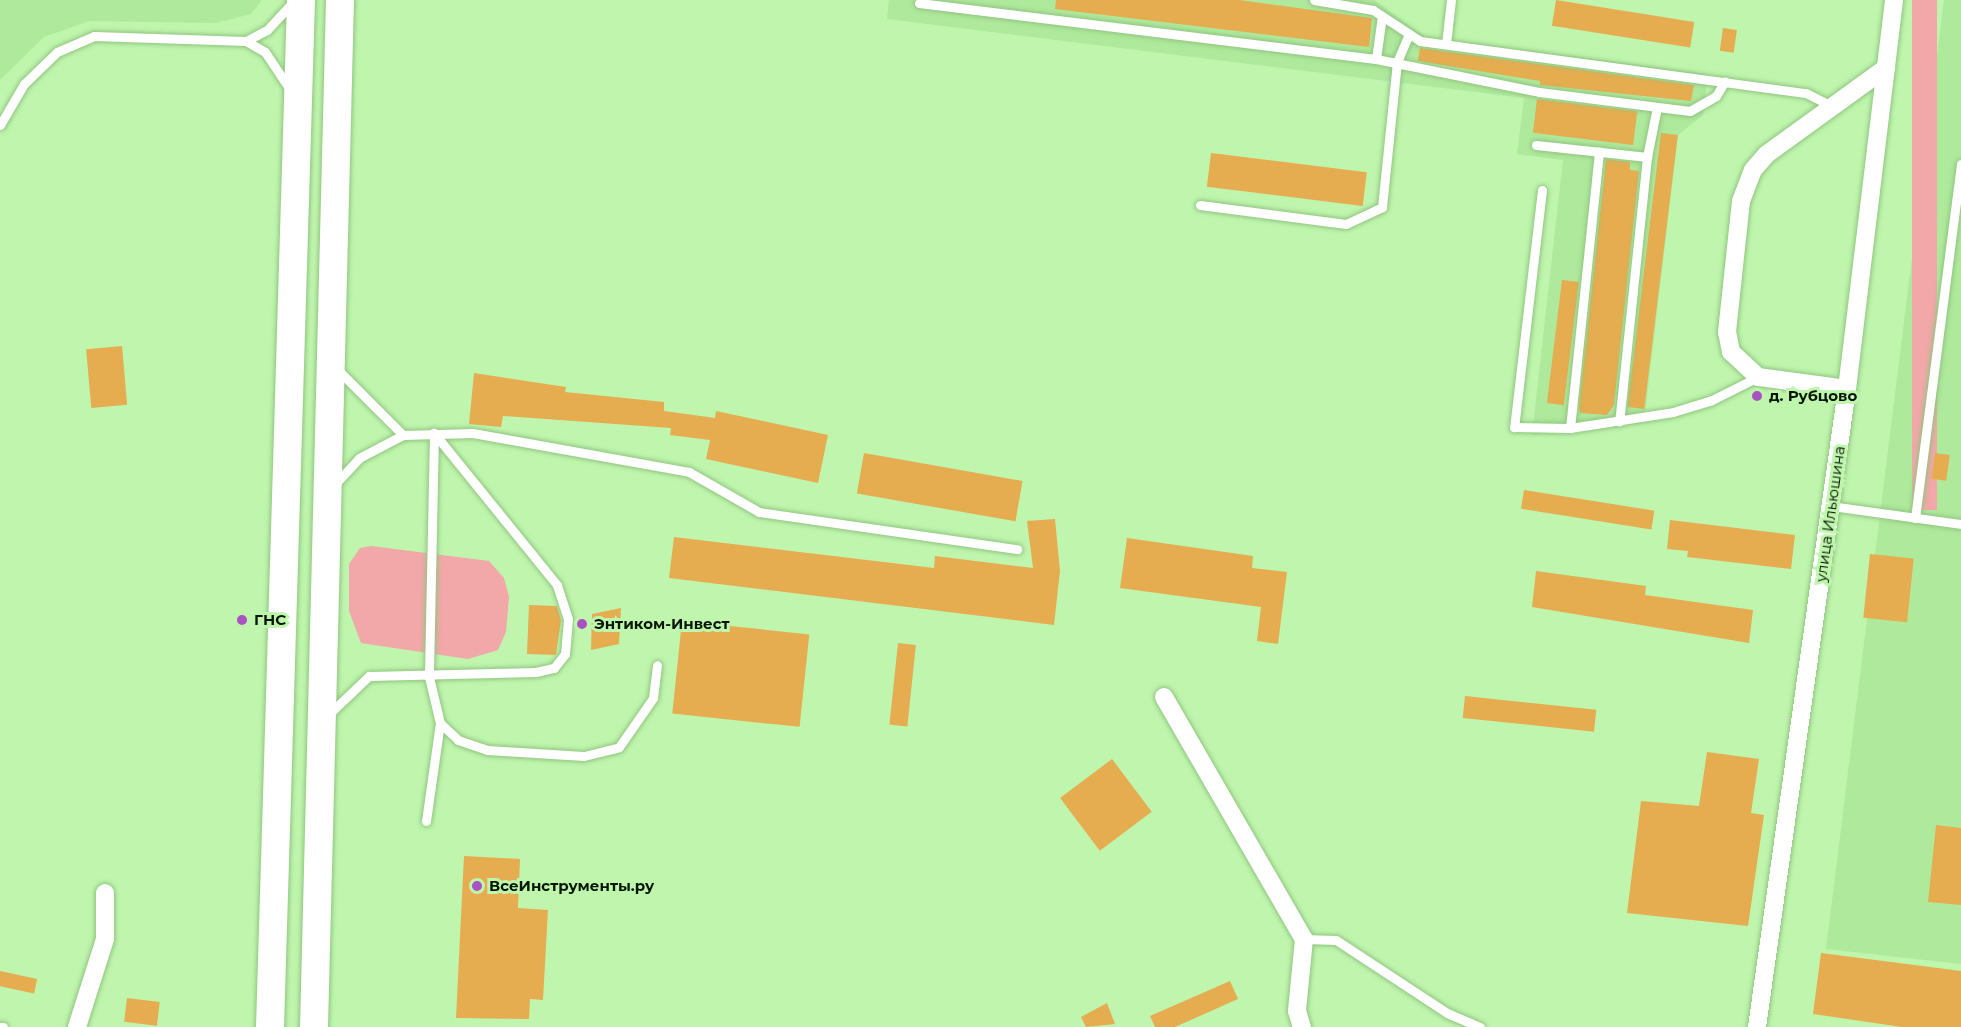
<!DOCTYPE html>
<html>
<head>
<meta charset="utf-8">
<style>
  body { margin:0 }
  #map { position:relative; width:1961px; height:1027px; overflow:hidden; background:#bff5ad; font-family:Montserrat,sans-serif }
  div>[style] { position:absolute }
  .built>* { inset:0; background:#afe99c }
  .green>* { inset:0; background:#f2a7a8; transform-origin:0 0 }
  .building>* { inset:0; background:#e5ad50; transform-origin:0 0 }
  .roads { filter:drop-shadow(0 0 2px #91c580) drop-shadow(0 0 2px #91c580) }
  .service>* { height:9px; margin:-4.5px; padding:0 4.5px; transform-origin:4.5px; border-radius:4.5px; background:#fff }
  .minor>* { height:18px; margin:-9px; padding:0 9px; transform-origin:9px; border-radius:9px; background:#fff }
  .primary>* { height:28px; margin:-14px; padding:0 14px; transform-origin:14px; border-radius:14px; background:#fff }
  .dots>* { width:16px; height:16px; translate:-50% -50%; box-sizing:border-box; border:3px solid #bff5ad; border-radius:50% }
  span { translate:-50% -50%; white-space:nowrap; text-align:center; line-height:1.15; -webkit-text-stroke:6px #bff5ad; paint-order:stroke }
  .poi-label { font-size:15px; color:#041600; font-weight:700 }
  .left { translate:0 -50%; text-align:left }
  .street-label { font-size:15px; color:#041600 }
</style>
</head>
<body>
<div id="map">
  <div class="built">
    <div style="clip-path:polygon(0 0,262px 0,251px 14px,216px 23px,89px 21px,44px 37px,0 80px)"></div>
    <div style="clip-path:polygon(889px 0,1374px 0,1426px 37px,1708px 74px,1703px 115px,1678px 135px,1644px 423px,1532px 435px,1563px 160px,1517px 154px,1524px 98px,887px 19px)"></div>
    <div style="clip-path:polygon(1944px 0,1961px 0,1961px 964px,1826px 949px)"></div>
  </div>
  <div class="green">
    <div style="left:1912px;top:0;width:25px;height:510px"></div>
    <div style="clip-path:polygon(371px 546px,489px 561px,504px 578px,509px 597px,506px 632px,498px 650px,468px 659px,361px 643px,349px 611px,349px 564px,360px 548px)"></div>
  </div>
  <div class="building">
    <div style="clip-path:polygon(1056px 0,1239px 0,1372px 18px,1369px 47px,1055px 9px)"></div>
    <div style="left:1556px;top:0;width:140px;height:26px;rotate:9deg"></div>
    <div style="left:1723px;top:28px;width:14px;height:23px;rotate:8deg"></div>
    <div style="clip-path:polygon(1420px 48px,1694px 85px,1691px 101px,1540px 85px,1540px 81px,1418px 61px)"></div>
    <div style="left:1537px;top:99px;width:101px;height:34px;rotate:7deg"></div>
    <div style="left:1661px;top:133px;width:17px;height:276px;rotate:7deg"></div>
    <div style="left:1211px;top:153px;width:157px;height:34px;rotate:7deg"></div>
    <div style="clip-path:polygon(1606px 159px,1630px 162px,1630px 170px,1639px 171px,1614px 405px,1607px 415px,1580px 413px,1579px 406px)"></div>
    <div style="left:1562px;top:280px;width:17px;height:124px;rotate:7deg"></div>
    <div style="left:122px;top:346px;width:59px;height:36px;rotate:85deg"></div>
    <div style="clip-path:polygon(474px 373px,566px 387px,565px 392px,664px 402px,664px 411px,715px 418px,716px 411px,828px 435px,818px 483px,706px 459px,710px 440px,670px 435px,671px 428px,503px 416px,501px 427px,469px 424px)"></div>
    <div style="left:864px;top:453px;width:161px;height:41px;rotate:10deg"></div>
    <div style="left:1935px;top:453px;width:15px;height:26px;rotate:8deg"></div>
    <div style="left:1524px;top:490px;width:132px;height:19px;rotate:9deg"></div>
    <div style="clip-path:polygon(1055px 519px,1060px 571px,1054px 625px,669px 578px,674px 537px,934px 568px,935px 556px,1033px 568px,1027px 521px)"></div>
    <div style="clip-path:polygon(1670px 520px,1795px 535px,1791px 569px,1687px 557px,1688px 551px,1667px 549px)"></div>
    <div style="clip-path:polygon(1127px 538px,1253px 556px,1252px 568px,1287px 572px,1278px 644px,1257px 641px,1261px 607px,1120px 588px)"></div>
    <div style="left:1870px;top:554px;width:44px;height:64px;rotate:6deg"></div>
    <div style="clip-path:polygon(1536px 571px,1646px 586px,1645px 595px,1753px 610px,1749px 643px,1532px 607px)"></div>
    <div style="clip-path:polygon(529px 605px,557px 606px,561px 620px,556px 655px,527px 654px)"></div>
    <div style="clip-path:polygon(621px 608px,619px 644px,591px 650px,592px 614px)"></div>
    <div style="left:682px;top:621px;width:128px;height:93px;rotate:6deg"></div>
    <div style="left:898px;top:643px;width:18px;height:82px;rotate:6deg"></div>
    <div style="left:1465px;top:696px;width:132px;height:22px;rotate:6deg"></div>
    <div style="clip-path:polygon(1707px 752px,1759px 759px,1751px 813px,1764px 815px,1748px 926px,1627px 913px,1641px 801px,1699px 806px)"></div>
    <div style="left:1112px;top:759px;width:66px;height:65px;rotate:53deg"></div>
    <div style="clip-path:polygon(1936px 825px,1961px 828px,1961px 905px,1928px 902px)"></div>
    <div style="clip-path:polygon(464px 856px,520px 859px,518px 908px,548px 910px,543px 1000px,530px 999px,529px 1019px,456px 1018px)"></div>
    <div style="clip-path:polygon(1821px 953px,1961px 971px,1961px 1027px,1902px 1027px,1813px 1014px)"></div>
    <div style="left:0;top:971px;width:38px;height:15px;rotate:12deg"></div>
    <div style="clip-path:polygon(1230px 981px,1238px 999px,1175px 1027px,1155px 1027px,1150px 1016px)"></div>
    <div style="left:127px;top:998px;width:33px;height:24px;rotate:7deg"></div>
    <div style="clip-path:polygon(1107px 1003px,1115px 1024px,1086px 1027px,1081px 1017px)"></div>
  </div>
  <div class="roads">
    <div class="service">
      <div style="left:1314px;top:0;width:60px;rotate:9.6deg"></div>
      <div style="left:1373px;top:10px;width:56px;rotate:33.4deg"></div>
      <div style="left:1420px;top:41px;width:389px;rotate:7.7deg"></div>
      <div style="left:1806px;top:93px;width:27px;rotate:27deg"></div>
      <div style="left:919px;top:3px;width:460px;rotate:7deg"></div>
      <div style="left:1376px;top:59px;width:166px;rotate:11.4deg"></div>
      <div style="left:1539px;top:92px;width:152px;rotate:7.2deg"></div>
      <div style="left:1690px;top:111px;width:30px;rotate:-30deg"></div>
      <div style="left:1716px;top:96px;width:17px;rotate:-59deg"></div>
      <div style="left:246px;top:41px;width:24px;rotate:-28deg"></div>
      <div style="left:267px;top:30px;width:37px;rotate:-47deg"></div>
      <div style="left:1446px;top:44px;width:44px;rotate:-83.5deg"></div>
      <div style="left:1376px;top:59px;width:43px;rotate:-82.1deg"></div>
      <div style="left:0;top:125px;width:48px;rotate:-59.7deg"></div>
      <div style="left:24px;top:84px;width:46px;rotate:-44.1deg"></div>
      <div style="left:57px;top:52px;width:40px;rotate:-23.4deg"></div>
      <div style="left:94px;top:36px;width:152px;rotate:1.9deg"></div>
      <div style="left:246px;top:41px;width:22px;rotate:30deg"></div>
      <div style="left:265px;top:52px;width:43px;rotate:56.3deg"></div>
      <div style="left:1536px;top:145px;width:112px;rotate:6.2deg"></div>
      <div style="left:1647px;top:157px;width:266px;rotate:96deg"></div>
      <div style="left:1647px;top:157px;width:51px;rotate:-78.7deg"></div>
      <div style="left:1542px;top:190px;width:239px;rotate:96.7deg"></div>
      <div style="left:1514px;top:427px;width:56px;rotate:1deg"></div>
      <div style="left:1570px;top:428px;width:104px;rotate:-8.8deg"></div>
      <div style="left:1673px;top:412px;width:39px;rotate:-17deg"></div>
      <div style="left:1710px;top:401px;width:54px;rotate:-26.6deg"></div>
      <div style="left:1200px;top:205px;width:147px;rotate:7.4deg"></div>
      <div style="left:1346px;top:224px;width:40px;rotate:-25deg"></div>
      <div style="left:1382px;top:207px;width:146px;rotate:-84.1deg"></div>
      <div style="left:1397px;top:62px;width:30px;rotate:-67deg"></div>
      <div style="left:339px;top:371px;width:91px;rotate:45deg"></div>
      <div style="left:1570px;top:428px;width:278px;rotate:-84deg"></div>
      <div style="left:434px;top:433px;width:244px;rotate:91.2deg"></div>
      <div style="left:429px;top:677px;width:47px;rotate:76.6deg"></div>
      <div style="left:440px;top:723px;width:25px;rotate:43deg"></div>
      <div style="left:458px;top:740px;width:31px;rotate:19deg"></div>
      <div style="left:487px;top:750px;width:97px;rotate:3.5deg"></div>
      <div style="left:584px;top:756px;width:36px;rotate:-14deg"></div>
      <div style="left:619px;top:747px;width:60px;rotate:-55.2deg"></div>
      <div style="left:653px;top:698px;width:33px;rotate:-83deg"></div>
      <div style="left:336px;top:483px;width:34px;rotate:-47deg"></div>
      <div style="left:359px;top:458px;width:50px;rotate:-27.6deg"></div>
      <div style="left:403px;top:435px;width:70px;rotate:-1.6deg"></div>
      <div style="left:473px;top:433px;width:219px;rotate:10.2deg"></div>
      <div style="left:689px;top:472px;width:81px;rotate:29.7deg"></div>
      <div style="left:759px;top:512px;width:261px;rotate:8.2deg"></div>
      <div style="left:1831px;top:506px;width:131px;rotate:7.9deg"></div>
      <div style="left:1915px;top:518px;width:357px;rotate:-82.6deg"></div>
      <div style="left:330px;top:713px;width:54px;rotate:-43.5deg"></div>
      <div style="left:369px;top:676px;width:167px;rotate:-1.4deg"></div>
      <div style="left:536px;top:672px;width:18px;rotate:-13deg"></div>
      <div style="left:554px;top:668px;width:18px;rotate:-52deg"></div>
      <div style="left:565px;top:654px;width:35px;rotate:-85deg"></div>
      <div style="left:568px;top:619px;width:36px;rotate:-108deg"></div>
      <div style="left:557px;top:585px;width:196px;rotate:-129deg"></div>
      <div style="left:426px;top:821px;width:99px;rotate:-81.9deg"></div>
      <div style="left:1304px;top:939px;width:32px;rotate:2deg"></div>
      <div style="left:1336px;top:940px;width:133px;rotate:33.3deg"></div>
      <div style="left:1447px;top:1013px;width:36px;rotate:23deg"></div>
      <div style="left:0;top:1027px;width:3px"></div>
    </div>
    <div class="minor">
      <div style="left:1847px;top:389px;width:90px;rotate:-172.3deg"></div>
      <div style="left:1758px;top:377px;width:37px;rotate:-137deg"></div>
      <div style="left:1731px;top:352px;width:20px;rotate:-101deg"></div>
      <div style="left:1727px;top:332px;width:132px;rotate:-83.9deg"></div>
      <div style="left:1741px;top:201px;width:33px;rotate:-69deg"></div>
      <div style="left:1753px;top:170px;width:21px;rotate:-49deg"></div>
      <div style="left:1767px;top:154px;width:147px;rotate:-35.9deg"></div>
      <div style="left:1164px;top:697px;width:280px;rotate:60deg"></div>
      <div style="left:1304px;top:939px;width:72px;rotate:95.6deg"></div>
      <div style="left:1297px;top:1011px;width:17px;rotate:73deg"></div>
      <div style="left:77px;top:1027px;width:92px;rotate:-72.3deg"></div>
      <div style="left:105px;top:939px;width:46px;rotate:-90deg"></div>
      <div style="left:1757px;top:1027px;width:644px;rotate:-81.97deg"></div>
      <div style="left:1847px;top:389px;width:392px;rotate:-83.1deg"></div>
    </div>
    <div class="primary">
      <div style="left:270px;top:1027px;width:1027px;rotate:-88.27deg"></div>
      <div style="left:314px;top:1027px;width:1027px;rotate:-88.55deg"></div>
    </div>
  </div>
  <div class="dots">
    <div style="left:1757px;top:396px;background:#a953c2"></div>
    <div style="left:242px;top:620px;background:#a953c2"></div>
    <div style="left:582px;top:624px;background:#a953c2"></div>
    <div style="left:477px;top:886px;background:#a953c2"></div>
  </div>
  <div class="poi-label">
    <span class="left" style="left:1769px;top:396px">д. Рубцово</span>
    <span class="left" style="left:254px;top:620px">ГНС</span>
    <span class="left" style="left:594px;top:624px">Энтиком-Инвест</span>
    <span class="left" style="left:489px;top:886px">ВсеИнструменты.ру</span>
  </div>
  <div class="street-label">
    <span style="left:1830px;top:514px;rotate:-82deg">улица Ильюшина</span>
  </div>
</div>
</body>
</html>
